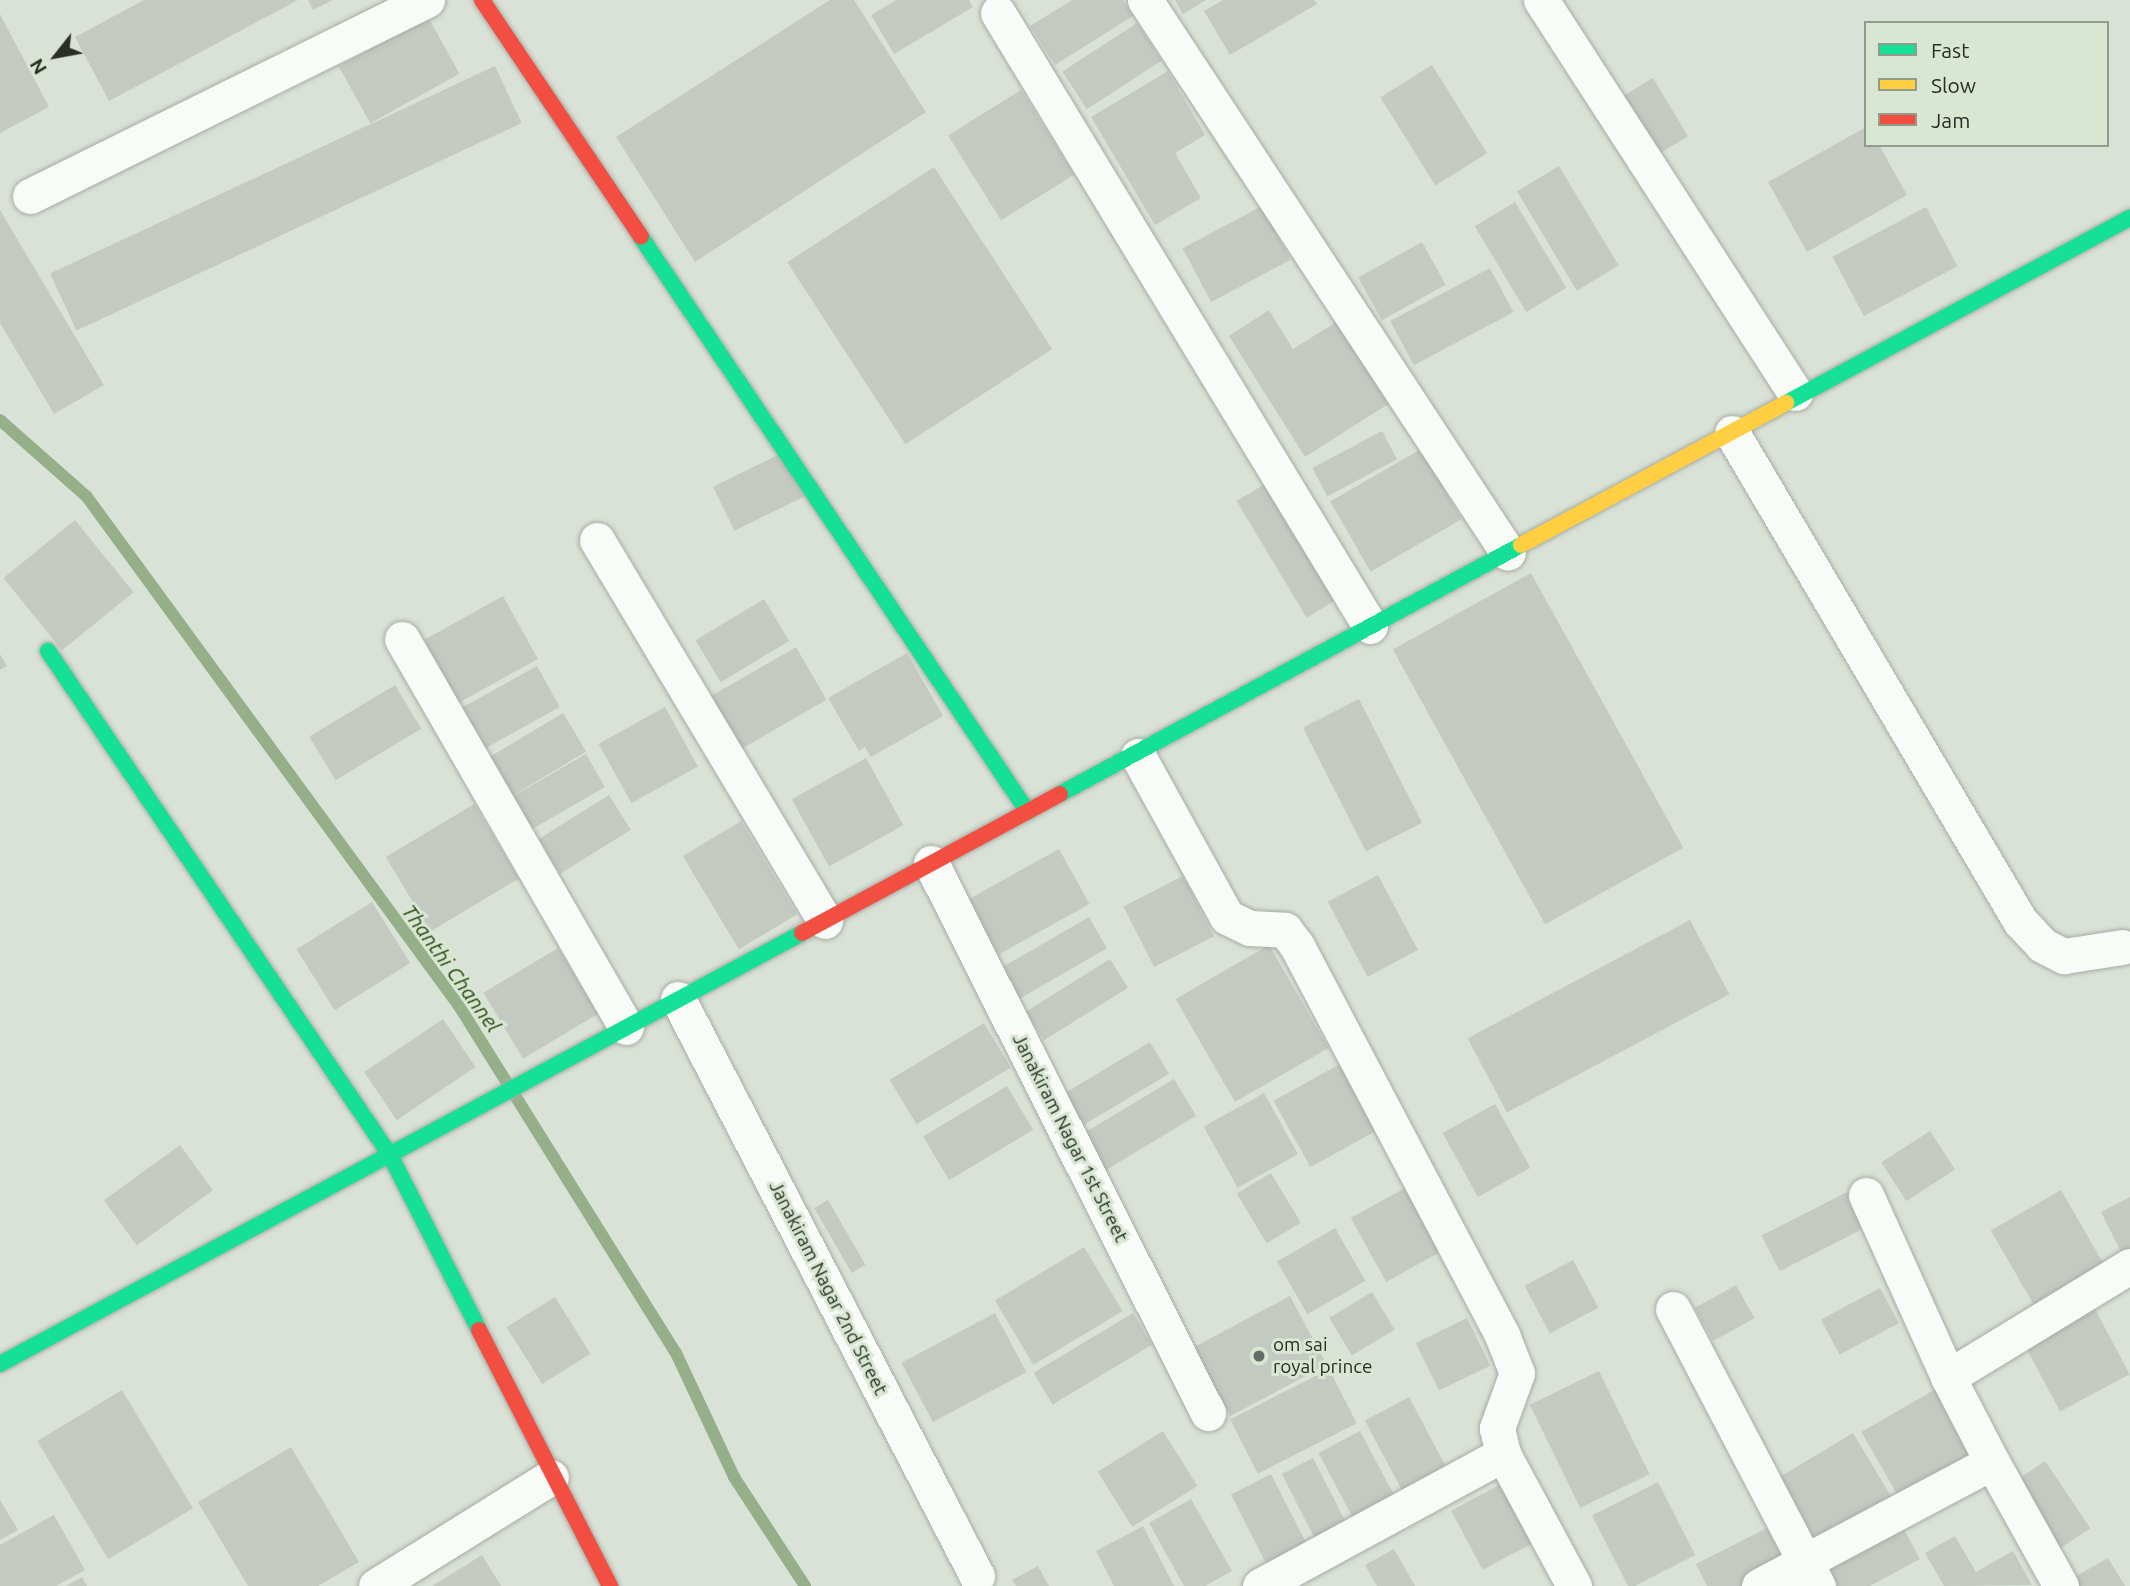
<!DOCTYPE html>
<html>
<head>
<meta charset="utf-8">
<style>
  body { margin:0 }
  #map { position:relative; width:2130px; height:1586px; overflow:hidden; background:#dae2d7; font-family:Ubuntu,sans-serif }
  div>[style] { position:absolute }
  .stream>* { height:12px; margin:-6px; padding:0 6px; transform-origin:6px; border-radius:6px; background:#95b088 }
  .building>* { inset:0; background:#c4cac2; transform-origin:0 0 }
  .roads { filter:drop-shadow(0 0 2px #a6aca3) drop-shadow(0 0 2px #a6aca3) }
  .street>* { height:35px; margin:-17.5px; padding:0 17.5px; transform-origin:17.5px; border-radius:17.5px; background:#f9fbf9 }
  .fast>* { height:16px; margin:-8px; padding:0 8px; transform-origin:8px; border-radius:8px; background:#16e098 }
  .slow>* { height:16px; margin:-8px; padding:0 8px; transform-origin:8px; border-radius:8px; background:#ffcf43 }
  .jam>* { height:16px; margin:-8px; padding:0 8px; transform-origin:8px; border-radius:8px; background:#f24e42 }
  .dots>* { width:19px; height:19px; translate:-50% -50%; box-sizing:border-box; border:4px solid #d8e6d2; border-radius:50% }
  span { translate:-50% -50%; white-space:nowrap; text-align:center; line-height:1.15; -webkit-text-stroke:6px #d8e6d2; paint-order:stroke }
  .street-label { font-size:19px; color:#292e26 }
  .poi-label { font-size:19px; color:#292e26 }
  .left { translate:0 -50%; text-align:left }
  .water-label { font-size:21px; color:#274a13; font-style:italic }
  .legend { position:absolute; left:1864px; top:21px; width:245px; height:126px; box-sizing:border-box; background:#d8e6d2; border:2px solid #929c8d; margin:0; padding:9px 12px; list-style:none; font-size:21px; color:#292e26 }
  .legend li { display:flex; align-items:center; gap:14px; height:35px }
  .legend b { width:35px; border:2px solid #929c8d }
  .north { position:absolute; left:21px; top:21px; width:70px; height:70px; -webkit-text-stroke:5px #d8e6d2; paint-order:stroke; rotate:239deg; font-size:19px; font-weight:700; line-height:28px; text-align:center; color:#292e26 }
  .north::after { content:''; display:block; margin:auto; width:24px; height:32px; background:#292e26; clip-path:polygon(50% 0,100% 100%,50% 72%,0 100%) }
</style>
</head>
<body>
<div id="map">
  <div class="stream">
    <div style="left:0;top:420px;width:116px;rotate:41.5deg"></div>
    <div style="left:87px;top:497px;width:630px;rotate:53.84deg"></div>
    <div style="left:459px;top:1006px;width:409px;rotate:58deg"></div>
    <div style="left:676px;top:1353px;width:137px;rotate:64.9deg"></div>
    <div style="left:734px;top:1477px;width:130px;rotate:56.9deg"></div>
  </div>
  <div class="building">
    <div style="clip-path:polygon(144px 0,298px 0,109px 101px,75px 37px)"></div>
    <div style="clip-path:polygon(308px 0,333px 0,313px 10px)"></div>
    <div style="clip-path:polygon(830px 0,854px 0,926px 112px,695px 262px,616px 137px)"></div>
    <div style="clip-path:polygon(896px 0,969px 0,973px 7px,894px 54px,871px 15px)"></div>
    <div style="clip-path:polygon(1072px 0,1123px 0,1133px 16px,1055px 65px,1030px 26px)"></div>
    <div style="clip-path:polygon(1175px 0,1206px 0,1183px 14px)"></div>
    <div style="clip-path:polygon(1223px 0,1314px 0,1317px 4px,1230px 55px,1204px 11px)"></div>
    <div style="clip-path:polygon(0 14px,49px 107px,0 133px)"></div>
    <div style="left:428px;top:17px;width:65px;height:102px;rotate:61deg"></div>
    <div style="left:1137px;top:23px;width:45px;height:89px;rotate:57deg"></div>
    <div style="left:1432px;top:65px;width:104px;height:61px;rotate:58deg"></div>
    <div style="left:495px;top:66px;width:63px;height:491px;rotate:65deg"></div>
    <div style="clip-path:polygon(1168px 71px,1205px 135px,1175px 153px,1201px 198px,1155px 225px,1091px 117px)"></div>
    <div style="left:1653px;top:78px;width:68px;height:38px;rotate:59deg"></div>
    <div style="left:1021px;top:90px;width:100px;height:86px;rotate:58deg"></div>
    <div style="clip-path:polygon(1866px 127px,1866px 145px,1879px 145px,1907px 195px,1807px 252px,1768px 182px)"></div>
    <div style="left:1559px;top:166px;width:116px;height:49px;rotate:59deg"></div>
    <div style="left:934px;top:167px;width:217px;height:175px;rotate:57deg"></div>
    <div style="left:1515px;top:202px;width:100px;height:47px;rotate:59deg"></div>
    <div style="left:1262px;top:206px;width:61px;height:90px;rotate:62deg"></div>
    <div style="left:1926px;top:207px;width:67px;height:106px;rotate:62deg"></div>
    <div style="clip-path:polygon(0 210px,104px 385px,54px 414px,0 323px)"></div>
    <div style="left:1422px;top:242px;width:49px;height:73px;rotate:61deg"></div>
    <div style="left:1490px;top:268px;width:50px;height:113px;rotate:62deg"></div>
    <div style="clip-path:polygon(1269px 310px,1293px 349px,1341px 319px,1393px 401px,1305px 457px,1229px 336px)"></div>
    <div style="left:1382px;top:431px;width:32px;height:79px;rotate:62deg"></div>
    <div style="left:1421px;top:449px;width:81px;height:105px;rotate:60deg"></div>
    <div style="left:784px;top:452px;width:49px;height:79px;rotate:64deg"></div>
    <div style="left:1270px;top:481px;width:136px;height:39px;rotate:59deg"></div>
    <div style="left:75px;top:520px;width:93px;height:92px;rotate:51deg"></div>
    <div style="left:1531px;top:573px;width:314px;height:158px;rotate:61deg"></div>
    <div style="left:503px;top:596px;width:72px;height:90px;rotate:61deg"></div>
    <div style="left:764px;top:599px;width:49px;height:80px;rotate:59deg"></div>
    <div style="left:796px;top:647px;width:61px;height:103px;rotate:60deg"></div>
    <div style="clip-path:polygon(907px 653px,943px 716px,871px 757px,865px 747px,859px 751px,828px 698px)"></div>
    <div style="clip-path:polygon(0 654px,7px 666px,0 670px)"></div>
    <div style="left:537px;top:666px;width:47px;height:90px;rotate:61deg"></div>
    <div style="left:395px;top:685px;width:51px;height:100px;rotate:59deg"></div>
    <div style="left:1359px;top:699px;width:139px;height:63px;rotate:63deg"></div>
    <div style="left:665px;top:707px;width:68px;height:76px;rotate:61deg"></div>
    <div style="left:563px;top:713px;width:45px;height:91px;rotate:59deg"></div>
    <div style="left:586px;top:754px;width:38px;height:84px;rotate:60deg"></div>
    <div style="left:866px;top:758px;width:77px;height:85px;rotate:61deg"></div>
    <div style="left:609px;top:795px;width:41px;height:83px;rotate:58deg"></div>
    <div style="left:474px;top:804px;width:87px;height:103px;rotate:59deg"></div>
    <div style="left:741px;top:821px;width:109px;height:68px;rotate:59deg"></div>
    <div style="left:1059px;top:849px;width:63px;height:105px;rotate:61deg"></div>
    <div style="left:1378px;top:875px;width:85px;height:57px;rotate:62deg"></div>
    <div style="left:1183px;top:876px;width:68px;height:67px;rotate:63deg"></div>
    <div style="left:372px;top:902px;width:72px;height:89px;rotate:58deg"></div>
    <div style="left:1089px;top:917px;width:36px;height:102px;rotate:60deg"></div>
    <div style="left:1690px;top:920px;width:84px;height:252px;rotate:62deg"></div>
    <div style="left:1269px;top:945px;width:119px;height:108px;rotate:60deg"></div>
    <div style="left:558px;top:948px;width:77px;height:87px;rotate:59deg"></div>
    <div style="left:1110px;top:959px;width:34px;height:99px;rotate:58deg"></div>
    <div style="left:443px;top:1019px;width:58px;height:95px;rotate:56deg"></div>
    <div style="left:984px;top:1023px;width:52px;height:110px;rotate:59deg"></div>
    <div style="left:1150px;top:1042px;width:37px;height:102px;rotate:59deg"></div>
    <div style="left:1340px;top:1064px;width:76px;height:76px;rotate:61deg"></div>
    <div style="left:1174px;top:1079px;width:43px;height:110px;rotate:59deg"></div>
    <div style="left:1007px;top:1086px;width:51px;height:98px;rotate:59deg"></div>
    <div style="left:1264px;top:1093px;width:70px;height:69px;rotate:61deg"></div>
    <div style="left:1495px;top:1104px;width:73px;height:60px;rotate:61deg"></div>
    <div style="left:1930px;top:1131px;width:46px;height:58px;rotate:57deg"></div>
    <div style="left:180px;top:1145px;width:56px;height:94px;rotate:54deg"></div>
    <div style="left:1271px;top:1173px;width:58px;height:40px;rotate:59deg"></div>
    <div style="left:1405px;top:1188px;width:73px;height:62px;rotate:61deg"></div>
    <div style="left:2061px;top:1190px;width:89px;height:81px;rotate:60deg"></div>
    <div style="left:1847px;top:1192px;width:40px;height:96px;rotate:63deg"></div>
    <div style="clip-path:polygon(2130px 1197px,2130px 1250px,2122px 1254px,2101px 1212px)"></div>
    <div style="left:828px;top:1200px;width:75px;height:16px;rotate:60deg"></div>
    <div style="left:1335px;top:1228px;width:61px;height:67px;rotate:60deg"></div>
    <div style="left:1084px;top:1247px;width:75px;height:104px;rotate:59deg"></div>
    <div style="left:1573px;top:1260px;width:54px;height:55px;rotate:62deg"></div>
    <div style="left:1736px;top:1285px;width:38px;height:47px;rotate:61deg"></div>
    <div style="left:1880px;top:1288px;width:40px;height:67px;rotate:62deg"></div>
    <div style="left:1372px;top:1292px;width:44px;height:50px;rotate:59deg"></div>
    <div style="left:1290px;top:1296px;width:78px;height:109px;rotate:62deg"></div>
    <div style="left:555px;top:1297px;width:67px;height:57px;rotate:58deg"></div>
    <div style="left:2095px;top:1309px;width:74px;height:79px;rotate:62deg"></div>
    <div style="left:995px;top:1313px;width:67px;height:106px;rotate:62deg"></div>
    <div style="left:1133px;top:1313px;width:37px;height:116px;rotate:59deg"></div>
    <div style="left:1467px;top:1318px;width:53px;height:57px;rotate:64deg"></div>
    <div style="left:1329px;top:1369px;width:61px;height:111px;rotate:63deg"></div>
    <div style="left:1599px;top:1371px;width:115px;height:77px;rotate:64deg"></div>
    <div style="left:1941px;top:1386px;width:83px;height:92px;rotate:60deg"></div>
    <div style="left:122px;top:1390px;width:138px;height:99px;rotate:59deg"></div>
    <div style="left:1409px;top:1397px;width:86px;height:50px;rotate:62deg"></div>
    <div style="left:1163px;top:1431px;width:65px;height:77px;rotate:58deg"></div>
    <div style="left:1360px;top:1431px;width:87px;height:47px;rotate:62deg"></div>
    <div style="left:1853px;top:1433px;width:77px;height:92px;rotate:59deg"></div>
    <div style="clip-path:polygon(291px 1447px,359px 1562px,318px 1586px,248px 1586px,198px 1502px)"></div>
    <div style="left:1313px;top:1458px;width:82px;height:35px;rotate:63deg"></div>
    <div style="left:2045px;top:1461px;width:81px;height:45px;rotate:56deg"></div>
    <div style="left:1271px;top:1474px;width:92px;height:45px;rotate:63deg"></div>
    <div style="left:1505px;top:1482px;width:67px;height:61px;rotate:62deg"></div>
    <div style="left:1658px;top:1482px;width:82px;height:74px;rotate:63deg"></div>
    <div style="clip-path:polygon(1191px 1499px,1232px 1571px,1205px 1586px,1184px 1586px,1149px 1523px)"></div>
    <div style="clip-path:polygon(0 1500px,18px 1530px,0 1540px)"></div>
    <div style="clip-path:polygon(54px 1515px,85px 1570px,56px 1586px,0 1586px,0 1545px)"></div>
    <div style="clip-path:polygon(1898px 1518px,1920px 1559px,1870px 1586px,1833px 1586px,1819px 1560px)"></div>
    <div style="clip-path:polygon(1143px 1526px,1174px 1586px,1114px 1586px,1096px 1551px)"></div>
    <div style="clip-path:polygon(1767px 1528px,1786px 1566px,1747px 1586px,1707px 1586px,1696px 1564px)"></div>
    <div style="clip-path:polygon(1955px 1536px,1976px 1572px,2013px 1551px,2032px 1585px,1944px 1586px,1925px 1553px)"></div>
    <div style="clip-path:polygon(1394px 1549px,1415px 1586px,1377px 1586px,1365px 1565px)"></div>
    <div style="clip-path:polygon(482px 1555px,501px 1586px,432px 1586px)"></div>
    <div style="clip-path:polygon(2108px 1558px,2125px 1586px,2075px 1586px,2071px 1579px)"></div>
    <div style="clip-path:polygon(1038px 1566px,1049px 1586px,1016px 1586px,1012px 1580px)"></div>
    <div style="clip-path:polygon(82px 1577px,87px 1586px,66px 1586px)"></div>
  </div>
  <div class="roads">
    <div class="street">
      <div style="left:1145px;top:0;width:661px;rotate:56.72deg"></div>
      <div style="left:1541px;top:0;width:468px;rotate:57.1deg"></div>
      <div style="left:998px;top:13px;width:717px;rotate:58.75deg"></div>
      <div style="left:30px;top:196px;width:443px;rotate:-26.3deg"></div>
      <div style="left:1732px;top:433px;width:567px;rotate:59.45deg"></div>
      <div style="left:2020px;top:921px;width:33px;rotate:47deg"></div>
      <div style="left:2042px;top:945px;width:25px;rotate:27deg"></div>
      <div style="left:2064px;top:956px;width:59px;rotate:-8.8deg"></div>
      <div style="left:597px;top:540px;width:444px;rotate:59.1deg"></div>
      <div style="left:402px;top:639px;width:448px;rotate:60deg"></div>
      <div style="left:1138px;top:756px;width:184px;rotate:61.1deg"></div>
      <div style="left:1227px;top:917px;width:25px;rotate:26deg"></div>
      <div style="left:1250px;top:928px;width:35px;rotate:3deg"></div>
      <div style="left:1285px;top:930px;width:20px;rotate:53deg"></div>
      <div style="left:1297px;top:946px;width:440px;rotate:62.2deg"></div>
      <div style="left:1502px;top:1335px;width:41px;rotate:68.5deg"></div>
      <div style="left:1517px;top:1373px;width:59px;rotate:110deg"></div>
      <div style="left:1497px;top:1428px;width:27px;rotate:77deg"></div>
      <div style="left:931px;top:863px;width:616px;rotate:63.27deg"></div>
      <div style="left:678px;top:999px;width:650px;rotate:62.61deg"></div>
      <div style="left:1866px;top:1195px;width:200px;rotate:65.7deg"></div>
      <div style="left:1673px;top:1309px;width:313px;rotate:62.4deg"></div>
      <div style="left:1992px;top:1462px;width:142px;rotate:60.9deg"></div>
      <div style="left:376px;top:1586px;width:206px;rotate:-31.9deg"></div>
      <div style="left:1260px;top:1586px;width:277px;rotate:-28.5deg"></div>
      <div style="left:1503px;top:1454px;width:150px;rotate:61.7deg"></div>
      <div style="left:1759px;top:1586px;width:264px;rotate:-28deg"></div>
      <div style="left:1992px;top:1462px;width:96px;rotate:-117.4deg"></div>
      <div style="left:1948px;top:1377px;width:213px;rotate:-31.4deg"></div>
    </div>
    <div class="fast">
      <div style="left:641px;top:237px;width:693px;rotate:56.06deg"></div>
      <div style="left:1786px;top:403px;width:391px;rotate:-28.3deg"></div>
      <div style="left:48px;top:651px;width:609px;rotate:55.84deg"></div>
      <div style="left:390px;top:1155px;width:196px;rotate:63deg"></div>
      <div style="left:1060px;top:794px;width:524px;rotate:-28.37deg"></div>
      <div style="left:0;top:1364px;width:910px;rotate:-28.25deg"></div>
    </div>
    <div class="slow">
      <div style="left:1521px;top:545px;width:301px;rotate:-28.2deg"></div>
    </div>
    <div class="jam">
      <div style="left:482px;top:0;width:285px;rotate:56.1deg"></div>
      <div style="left:802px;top:933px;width:293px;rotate:-28.3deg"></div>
      <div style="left:479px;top:1330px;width:288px;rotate:62.9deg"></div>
    </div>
  </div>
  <div class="dots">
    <div style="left:1259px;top:1356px;background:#676d64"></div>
  </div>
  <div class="street-label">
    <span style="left:1070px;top:1138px;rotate:63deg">Janakiram Nagar 1st Street</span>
    <span style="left:828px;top:1288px;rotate:63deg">Janakiram Nagar 2nd Street</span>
  </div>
  <div class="poi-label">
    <span class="left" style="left:1273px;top:1356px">om sai<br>royal prince</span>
  </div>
  <div class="water-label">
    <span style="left:452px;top:968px;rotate:54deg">Thanthi Channel</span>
  </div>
  <ul class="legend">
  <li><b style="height:9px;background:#16e098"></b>Fast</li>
  <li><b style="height:9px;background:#ffcf43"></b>Slow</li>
  <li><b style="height:9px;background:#f24e42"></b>Jam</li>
  </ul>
  <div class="north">N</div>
</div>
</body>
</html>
